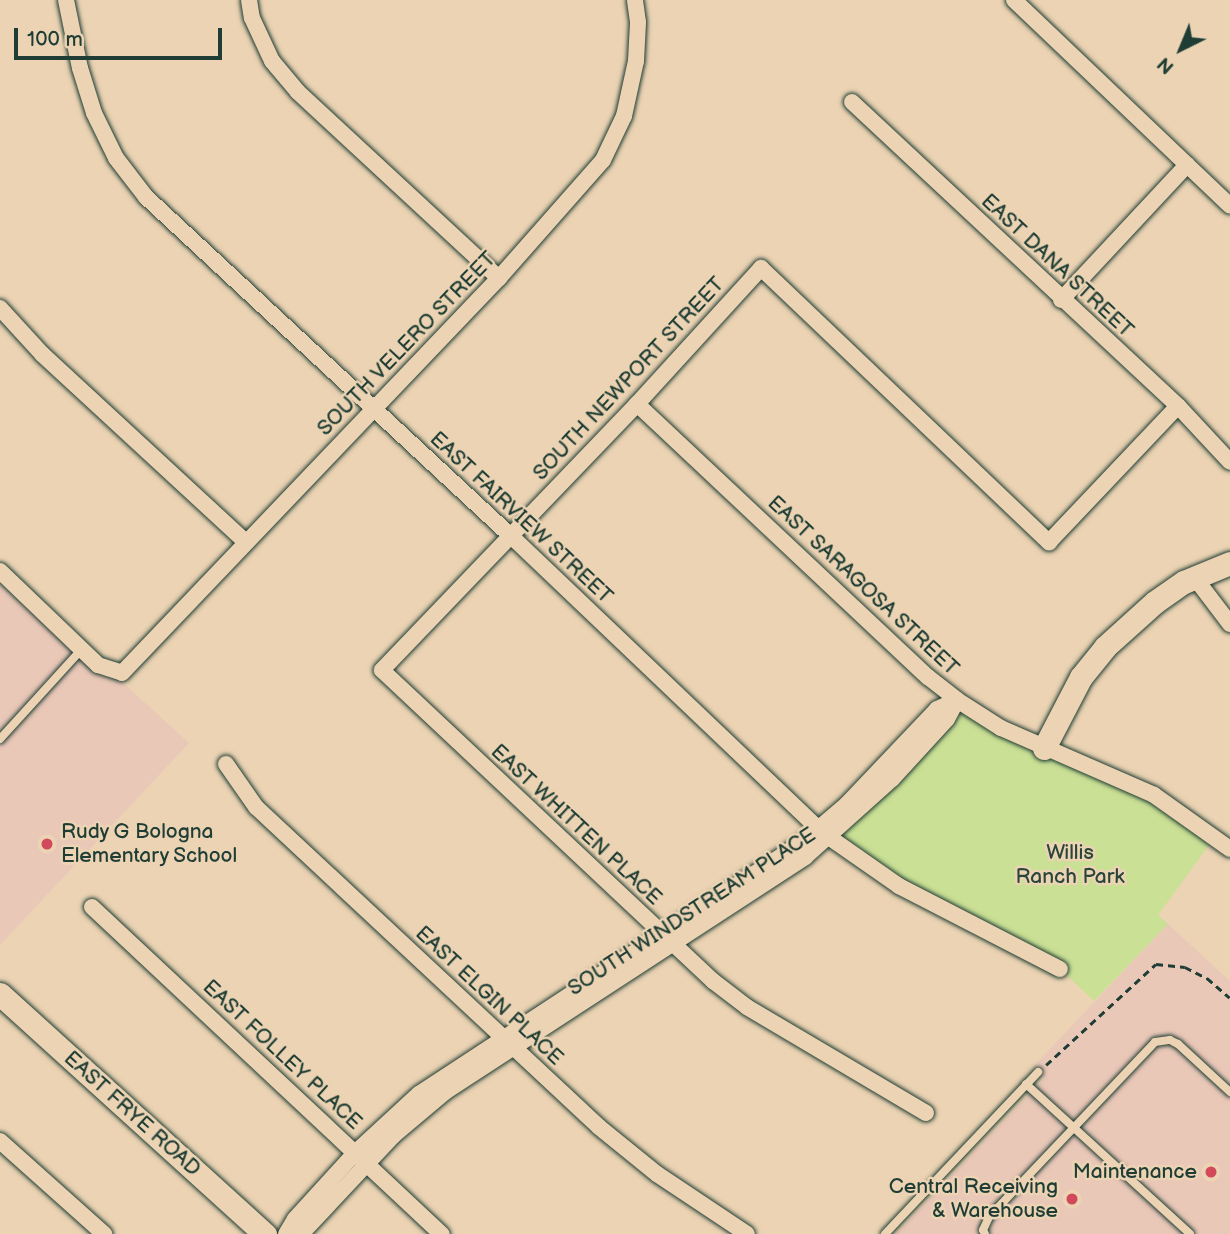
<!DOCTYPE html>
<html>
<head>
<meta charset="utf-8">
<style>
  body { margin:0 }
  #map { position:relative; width:1230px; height:1234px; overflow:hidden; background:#ebd3b3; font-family:"Balsamiq Sans",sans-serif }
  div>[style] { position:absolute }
  .built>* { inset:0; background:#eac8b8 }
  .green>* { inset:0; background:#cae095 }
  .path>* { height:2.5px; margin-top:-1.25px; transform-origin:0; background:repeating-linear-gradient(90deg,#1f3d34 0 7px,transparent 0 12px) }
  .roads { filter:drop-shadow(0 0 2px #1f3d34) drop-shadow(0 0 2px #1f3d34) }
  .lane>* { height:8px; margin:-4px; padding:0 4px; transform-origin:4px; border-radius:4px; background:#ebd3b3 }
  .street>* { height:16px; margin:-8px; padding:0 8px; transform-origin:8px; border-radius:8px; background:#ebd3b3 }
  .secondary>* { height:23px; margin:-11.5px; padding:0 11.5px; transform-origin:11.5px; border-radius:11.5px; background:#ebd3b3 }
  .dots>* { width:19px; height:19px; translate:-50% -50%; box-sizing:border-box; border:4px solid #ebd3b3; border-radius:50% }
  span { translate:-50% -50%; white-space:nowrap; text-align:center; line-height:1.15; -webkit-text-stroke:5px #ebd3b3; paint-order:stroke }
  .street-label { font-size:21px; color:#1f3d34 }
  .poi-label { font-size:21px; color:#1f3d34 }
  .left { translate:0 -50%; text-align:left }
  .right { translate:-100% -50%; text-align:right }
  .park-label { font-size:21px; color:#284539 }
  .north { position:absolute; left:1146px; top:14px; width:70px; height:70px; -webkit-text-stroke:5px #ebd3b3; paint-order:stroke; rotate:223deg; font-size:19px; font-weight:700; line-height:28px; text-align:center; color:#1f3d34 }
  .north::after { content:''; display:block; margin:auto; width:24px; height:32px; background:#1f3d34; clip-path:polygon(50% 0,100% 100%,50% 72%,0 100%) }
  .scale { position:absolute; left:14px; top:28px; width:208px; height:32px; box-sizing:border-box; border:4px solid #1f3d34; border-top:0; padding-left:9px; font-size:21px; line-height:24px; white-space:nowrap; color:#1f3d34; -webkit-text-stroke:5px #ebd3b3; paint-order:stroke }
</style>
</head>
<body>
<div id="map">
  <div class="built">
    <div style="clip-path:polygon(0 585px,95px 672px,120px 680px,189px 743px,0 945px)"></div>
    <div style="clip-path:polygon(1168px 924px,1230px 981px,1230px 1234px,896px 1234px,1044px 1079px,1033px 1067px)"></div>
  </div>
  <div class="green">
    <div style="clip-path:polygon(957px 700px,1154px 795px,1215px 837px,1158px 915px,1168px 924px,1094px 1001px,1060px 969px,899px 886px,823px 833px)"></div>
  </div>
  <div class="path">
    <div style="left:1046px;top:1065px;width:149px;rotate:-42.6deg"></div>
    <div style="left:1156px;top:964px;width:29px;rotate:6deg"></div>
    <div style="left:1185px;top:967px;width:25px;rotate:27deg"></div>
    <div style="left:1207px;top:978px;width:30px;rotate:41deg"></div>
  </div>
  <div class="roads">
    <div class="lane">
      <div style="left:0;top:739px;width:120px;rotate:-47.7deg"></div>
      <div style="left:1026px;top:1084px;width:222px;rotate:42.4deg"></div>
      <div style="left:885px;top:1234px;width:223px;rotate:-46.6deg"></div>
      <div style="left:985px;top:1234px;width:4px;rotate:-117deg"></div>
      <div style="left:983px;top:1230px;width:14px;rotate:-65deg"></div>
      <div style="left:989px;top:1217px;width:241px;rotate:-46.5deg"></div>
      <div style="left:1155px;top:1042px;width:15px;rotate:-8deg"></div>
      <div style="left:1170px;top:1040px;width:9px;rotate:27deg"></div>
      <div style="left:1178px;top:1044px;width:71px;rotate:42.7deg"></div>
    </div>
    <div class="street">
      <div style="left:66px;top:0;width:69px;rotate:78.4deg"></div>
      <div style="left:80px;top:68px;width:47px;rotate:72.7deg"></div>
      <div style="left:94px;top:113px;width:50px;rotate:63.9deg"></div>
      <div style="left:116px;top:158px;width:49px;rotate:52.4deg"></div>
      <div style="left:146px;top:197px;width:497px;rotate:42.9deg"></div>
      <div style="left:510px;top:535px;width:432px;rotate:43.6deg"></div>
      <div style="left:823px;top:833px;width:93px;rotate:34.9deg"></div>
      <div style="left:899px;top:886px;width:181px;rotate:27.3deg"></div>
      <div style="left:249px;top:0;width:18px;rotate:81deg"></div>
      <div style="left:252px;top:18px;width:47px;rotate:65.1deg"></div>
      <div style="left:272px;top:61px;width:40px;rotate:50deg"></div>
      <div style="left:298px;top:92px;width:274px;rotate:42.8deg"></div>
      <div style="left:1014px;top:0;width:298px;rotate:43.6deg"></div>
      <div style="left:852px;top:102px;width:446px;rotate:43deg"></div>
      <div style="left:1178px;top:406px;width:76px;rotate:47.1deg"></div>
      <div style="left:1061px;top:300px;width:185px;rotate:-47deg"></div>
      <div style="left:0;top:308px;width:62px;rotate:47.6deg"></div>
      <div style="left:42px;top:354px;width:277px;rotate:42.7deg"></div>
      <div style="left:637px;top:404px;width:399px;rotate:43.2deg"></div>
      <div style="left:928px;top:677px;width:37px;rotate:38deg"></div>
      <div style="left:957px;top:700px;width:52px;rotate:32.5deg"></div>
      <div style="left:1001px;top:728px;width:167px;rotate:23.6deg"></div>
      <div style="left:1154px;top:795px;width:93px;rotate:35.4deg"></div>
      <div style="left:0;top:571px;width:136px;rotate:43.8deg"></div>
      <div style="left:98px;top:665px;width:25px;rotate:18deg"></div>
      <div style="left:122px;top:673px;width:546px;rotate:-46.34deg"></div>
      <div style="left:499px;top:278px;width:157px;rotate:-48.6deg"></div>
      <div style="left:603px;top:160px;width:49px;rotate:-64.5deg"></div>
      <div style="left:624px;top:116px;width:56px;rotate:-77.7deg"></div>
      <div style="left:636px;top:61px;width:39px;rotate:-87deg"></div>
      <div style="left:638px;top:22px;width:22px;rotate:-98deg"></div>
      <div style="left:1195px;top:578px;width:58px;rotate:52.7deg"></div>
      <div style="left:226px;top:764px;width:52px;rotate:55.1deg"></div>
      <div style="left:256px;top:807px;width:469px;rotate:43deg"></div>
      <div style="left:599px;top:1127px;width:75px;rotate:39deg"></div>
      <div style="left:657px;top:1174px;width:108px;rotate:33.7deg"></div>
      <div style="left:92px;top:907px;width:479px;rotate:43.1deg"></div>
      <div style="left:926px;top:1113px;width:208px;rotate:-149.4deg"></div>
      <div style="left:747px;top:1007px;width:43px;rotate:-142.6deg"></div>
      <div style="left:713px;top:981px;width:454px;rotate:-136.8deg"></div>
      <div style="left:382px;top:670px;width:368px;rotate:-46.2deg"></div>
      <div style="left:637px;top:404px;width:184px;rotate:-47.6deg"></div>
      <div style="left:761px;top:268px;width:398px;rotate:43.6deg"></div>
      <div style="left:1049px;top:542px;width:187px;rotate:-46.5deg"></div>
      <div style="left:0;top:1141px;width:140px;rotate:41.8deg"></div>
      <div style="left:286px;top:1234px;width:17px;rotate:-59deg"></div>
      <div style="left:295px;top:1219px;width:89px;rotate:-47.7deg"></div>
      <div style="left:355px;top:1153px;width:87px;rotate:-42.7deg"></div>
      <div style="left:419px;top:1094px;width:462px;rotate:-33.3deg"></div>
      <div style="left:805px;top:840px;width:55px;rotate:-40.6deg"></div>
      <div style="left:847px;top:804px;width:131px;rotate:-46.5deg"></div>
      <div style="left:937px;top:709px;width:22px;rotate:-24deg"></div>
      <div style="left:301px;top:1234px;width:136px;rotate:-46.8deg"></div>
      <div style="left:394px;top:1135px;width:67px;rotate:-40.1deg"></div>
      <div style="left:445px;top:1092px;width:430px;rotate:-33.1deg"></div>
      <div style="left:805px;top:857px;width:117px;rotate:-41.9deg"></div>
      <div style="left:892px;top:779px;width:81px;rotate:-47.5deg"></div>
      <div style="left:947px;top:719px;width:21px;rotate:-62deg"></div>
    </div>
    <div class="secondary">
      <div style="left:1044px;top:748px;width:80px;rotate:-62.5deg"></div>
      <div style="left:1081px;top:677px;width:38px;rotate:-51deg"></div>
      <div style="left:1105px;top:647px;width:67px;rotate:-42deg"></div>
      <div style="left:1155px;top:602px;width:35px;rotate:-35deg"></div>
      <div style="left:1184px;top:582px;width:50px;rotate:-22.4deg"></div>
      <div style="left:0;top:994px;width:358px;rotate:42.2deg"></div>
    </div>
  </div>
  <div class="dots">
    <div style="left:47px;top:844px;background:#d1495b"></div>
    <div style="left:1211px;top:1172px;background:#d1495b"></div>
    <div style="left:1072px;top:1199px;background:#d1495b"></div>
  </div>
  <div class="street-label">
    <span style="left:1057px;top:266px;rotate:43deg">EAST DANA STREET</span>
    <span style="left:407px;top:344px;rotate:-46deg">SOUTH VELERO STREET</span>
    <span style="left:629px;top:379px;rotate:-47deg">SOUTH NEWPORT STREET</span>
    <span style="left:521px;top:518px;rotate:43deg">EAST FAIRVIEW STREET</span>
    <span style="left:863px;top:586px;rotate:43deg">EAST SARAGOSA STREET</span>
    <span style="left:576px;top:825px;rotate:43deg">EAST WHITTEN PLACE</span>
    <span style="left:692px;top:912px;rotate:-33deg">SOUTH WINDSTREAM PLACE</span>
    <span style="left:489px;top:996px;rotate:43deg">EAST ELGIN PLACE</span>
    <span style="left:282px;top:1055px;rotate:43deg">EAST FOLLEY PLACE</span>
    <span style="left:132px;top:1114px;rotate:42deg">EAST FRYE ROAD</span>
  </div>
  <div class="poi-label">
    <span class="left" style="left:61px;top:844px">Rudy G Bologna<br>Elementary School</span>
    <span class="right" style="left:1197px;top:1172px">Maintenance</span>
    <span class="right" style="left:1058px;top:1199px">Central Receiving<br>&amp; Warehouse</span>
  </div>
  <div class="park-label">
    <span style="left:1070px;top:865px">Willis<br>Ranch Park</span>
  </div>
  <div class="north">N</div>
  <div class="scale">100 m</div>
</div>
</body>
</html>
